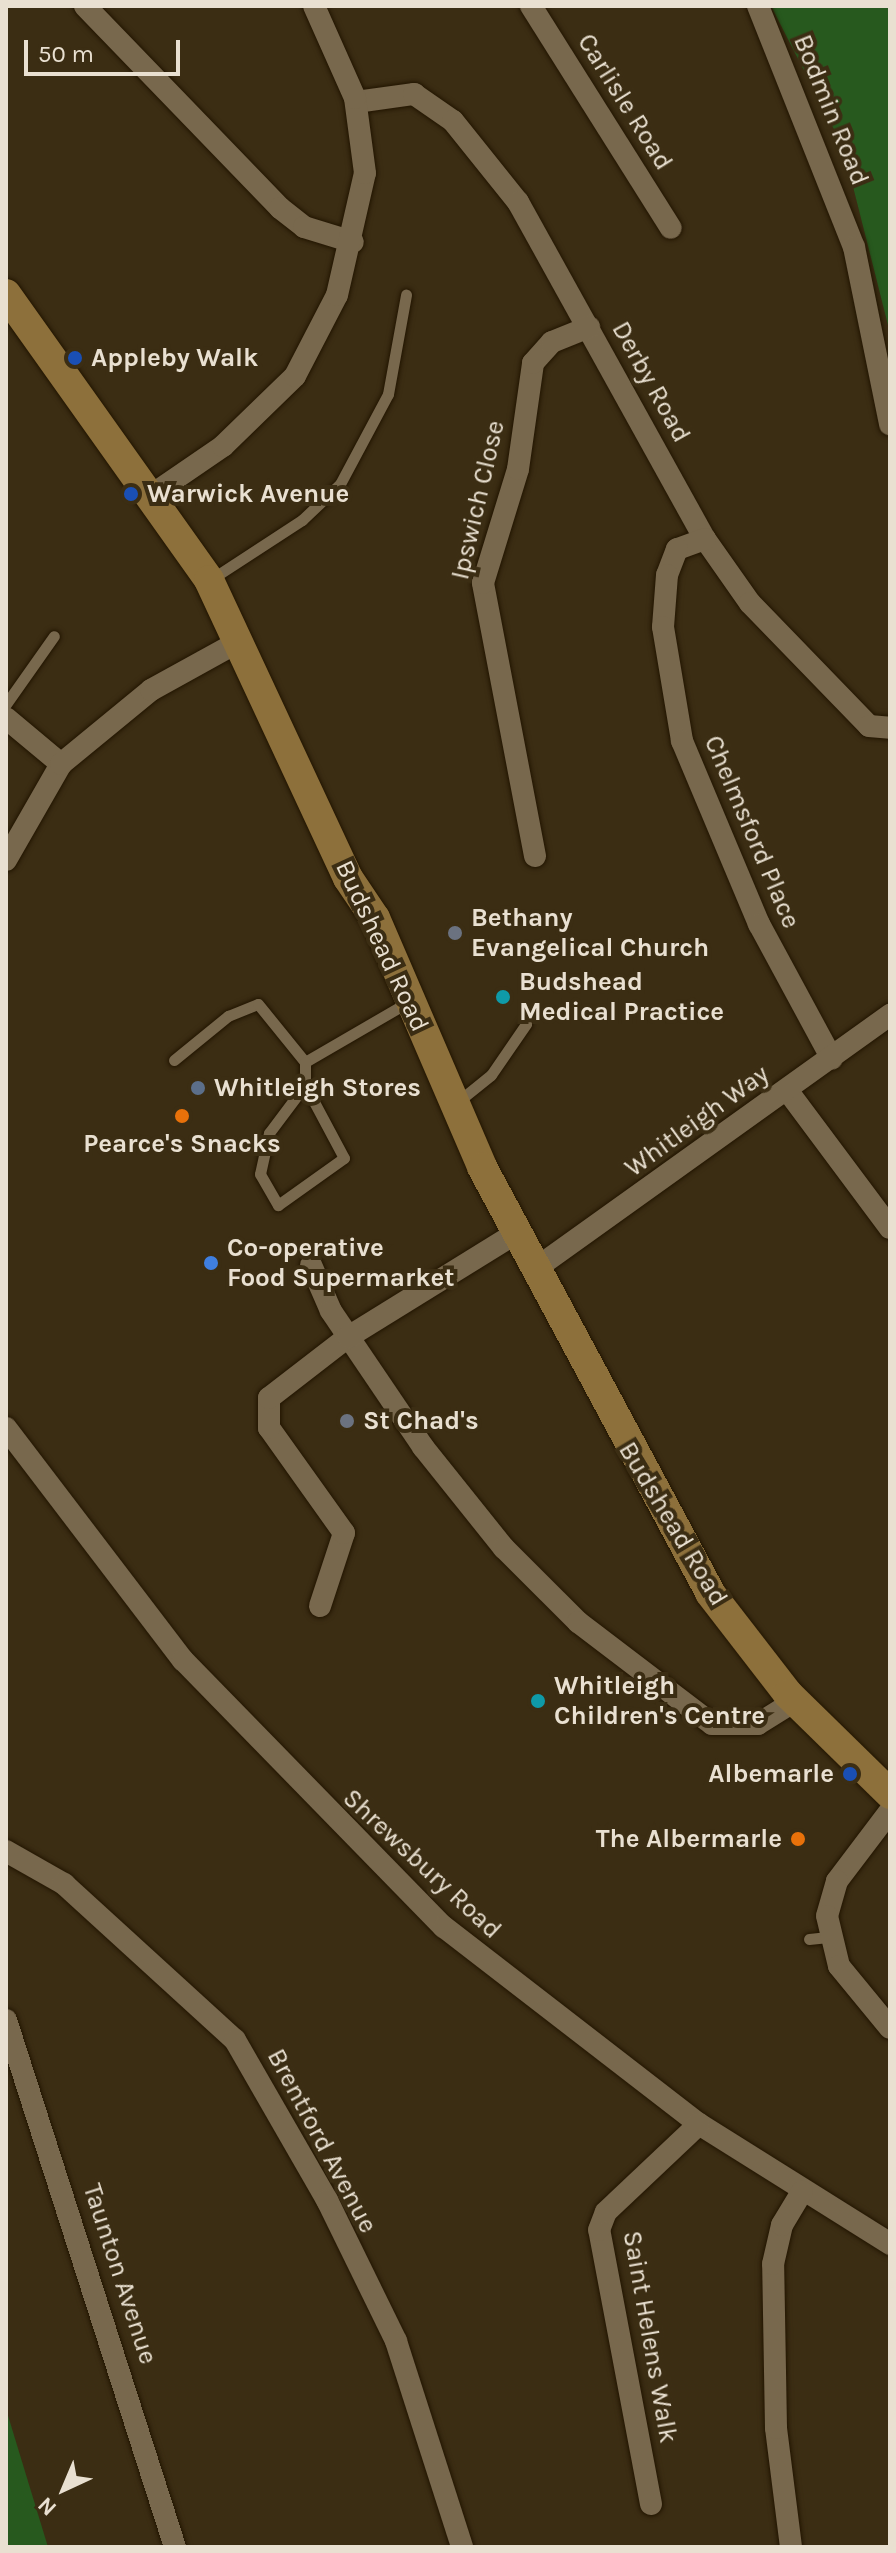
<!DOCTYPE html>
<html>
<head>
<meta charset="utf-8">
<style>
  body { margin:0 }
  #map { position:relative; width:896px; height:2553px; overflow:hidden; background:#3b2d13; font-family:Karla,sans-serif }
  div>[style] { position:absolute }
  .green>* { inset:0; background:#27591e }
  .roads { filter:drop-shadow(0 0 2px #221500) drop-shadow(0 0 2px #221500) }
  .lane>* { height:11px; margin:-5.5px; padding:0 5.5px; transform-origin:5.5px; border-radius:5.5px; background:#78684d }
  .street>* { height:22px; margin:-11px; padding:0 11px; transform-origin:11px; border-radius:11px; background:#78684d }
  .secondary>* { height:30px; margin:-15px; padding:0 15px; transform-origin:15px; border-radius:15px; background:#8d703b }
  .dots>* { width:22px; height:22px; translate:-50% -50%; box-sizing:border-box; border:4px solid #3b2d13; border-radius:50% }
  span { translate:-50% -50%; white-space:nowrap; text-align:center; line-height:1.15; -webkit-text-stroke:8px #3b2d13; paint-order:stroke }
  .street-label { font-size:26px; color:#e9e0d1 }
  .poi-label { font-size:26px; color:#e9e0d1; font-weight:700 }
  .left { translate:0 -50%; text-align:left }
  .right { translate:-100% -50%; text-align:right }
  .frame { position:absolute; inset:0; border:8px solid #e9e0d1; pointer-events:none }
  .north { position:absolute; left:24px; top:2449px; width:80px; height:80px; -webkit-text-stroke:6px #3b2d13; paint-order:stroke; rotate:224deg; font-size:22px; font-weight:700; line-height:32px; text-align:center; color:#e9e0d1 }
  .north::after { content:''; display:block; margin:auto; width:28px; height:36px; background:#e9e0d1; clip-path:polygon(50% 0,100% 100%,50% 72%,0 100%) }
  .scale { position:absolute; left:24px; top:40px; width:156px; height:36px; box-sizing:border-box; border:4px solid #e9e0d1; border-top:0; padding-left:10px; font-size:24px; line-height:28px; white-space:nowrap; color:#e9e0d1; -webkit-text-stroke:6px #3b2d13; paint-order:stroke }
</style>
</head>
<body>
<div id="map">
  <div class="green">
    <div style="clip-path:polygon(771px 6px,890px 6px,890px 333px,843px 147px)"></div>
    <div style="clip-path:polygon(6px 2409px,48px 2547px,6px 2547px)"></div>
  </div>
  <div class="roads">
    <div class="lane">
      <div style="left:210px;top:580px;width:110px;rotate:-33.1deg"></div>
      <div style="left:302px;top:520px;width:52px;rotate:-43.5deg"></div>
      <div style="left:340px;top:484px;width:102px;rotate:-61.9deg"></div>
      <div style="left:388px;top:394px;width:101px;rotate:-79.7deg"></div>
      <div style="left:6px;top:704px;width:83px;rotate:-54.8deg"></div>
      <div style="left:174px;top:1060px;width:70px;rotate:-39.2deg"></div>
      <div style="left:228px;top:1016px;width:32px;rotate:-22deg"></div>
      <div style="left:258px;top:1004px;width:75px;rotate:51deg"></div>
      <div style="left:305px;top:1062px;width:119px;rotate:-30.2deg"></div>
      <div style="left:305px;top:1085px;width:60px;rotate:126.9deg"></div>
      <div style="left:269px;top:1133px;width:42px;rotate:102.4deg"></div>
      <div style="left:260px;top:1174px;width:36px;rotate:60deg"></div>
      <div style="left:278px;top:1205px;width:81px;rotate:-35.5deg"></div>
      <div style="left:344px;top:1158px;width:83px;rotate:-118.1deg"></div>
      <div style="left:305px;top:1085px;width:23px;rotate:-90deg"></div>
      <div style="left:455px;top:1104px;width:46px;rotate:-38.9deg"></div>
      <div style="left:491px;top:1075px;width:62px;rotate:-55.5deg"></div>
      <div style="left:809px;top:1939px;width:19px;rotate:-6deg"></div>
    </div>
    <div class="street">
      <div style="left:85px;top:6px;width:281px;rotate:46deg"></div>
      <div style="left:280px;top:208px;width:31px;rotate:38deg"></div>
      <div style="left:304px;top:227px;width:51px;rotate:17deg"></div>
      <div style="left:531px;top:6px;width:262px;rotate:57.8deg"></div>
      <div style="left:758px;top:6px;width:259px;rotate:68.3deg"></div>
      <div style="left:854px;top:247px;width:181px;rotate:78.5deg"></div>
      <div style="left:356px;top:102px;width:59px;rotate:-7.9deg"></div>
      <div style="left:414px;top:94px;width:47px;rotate:34.7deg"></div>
      <div style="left:453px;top:121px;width:104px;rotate:51.3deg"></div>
      <div style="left:518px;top:202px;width:385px;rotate:61deg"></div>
      <div style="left:705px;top:539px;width:78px;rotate:54.9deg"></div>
      <div style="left:750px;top:603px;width:171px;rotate:45.9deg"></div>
      <div style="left:869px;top:726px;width:21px;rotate:5deg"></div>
      <div style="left:153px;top:494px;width:85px;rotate:-34.4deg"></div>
      <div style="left:223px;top:446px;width:100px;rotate:-44.2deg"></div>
      <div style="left:295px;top:376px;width:91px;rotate:-62.6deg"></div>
      <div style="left:337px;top:295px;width:125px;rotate:-77.1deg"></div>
      <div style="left:365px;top:173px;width:76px;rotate:-97.6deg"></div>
      <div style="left:355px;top:98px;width:101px;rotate:-114deg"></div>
      <div style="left:705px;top:539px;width:30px;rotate:160deg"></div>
      <div style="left:677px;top:549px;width:28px;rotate:111deg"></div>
      <div style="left:667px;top:575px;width:52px;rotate:94.4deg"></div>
      <div style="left:663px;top:627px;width:116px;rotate:80.5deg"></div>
      <div style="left:682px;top:741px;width:199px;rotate:67.2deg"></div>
      <div style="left:759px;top:924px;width:153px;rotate:61.6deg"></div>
      <div style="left:6px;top:718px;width:72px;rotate:39.9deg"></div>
      <div style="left:535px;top:856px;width:278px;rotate:-100.8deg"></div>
      <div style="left:483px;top:583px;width:119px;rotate:-72.9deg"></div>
      <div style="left:518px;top:469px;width:107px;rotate:-81.9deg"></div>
      <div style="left:533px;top:363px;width:28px;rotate:-48deg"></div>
      <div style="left:552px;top:342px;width:40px;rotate:-22deg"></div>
      <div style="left:6px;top:860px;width:111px;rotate:-60.2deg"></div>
      <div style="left:61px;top:764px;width:117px;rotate:-39.4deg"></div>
      <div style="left:151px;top:690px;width:97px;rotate:-28.9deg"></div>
      <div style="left:787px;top:1090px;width:172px;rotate:53.3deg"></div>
      <div style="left:311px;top:1265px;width:50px;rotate:66.5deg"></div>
      <div style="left:331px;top:1311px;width:164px;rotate:55.9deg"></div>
      <div style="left:423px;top:1447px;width:129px;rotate:51.3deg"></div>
      <div style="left:504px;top:1548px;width:105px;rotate:45deg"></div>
      <div style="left:578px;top:1622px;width:168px;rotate:37.3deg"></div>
      <div style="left:712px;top:1724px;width:46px"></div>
      <div style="left:758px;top:1724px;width:44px;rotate:-31.9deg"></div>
      <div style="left:535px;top:1269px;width:437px;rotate:-35.6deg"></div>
      <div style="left:6px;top:1428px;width:292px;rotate:52.7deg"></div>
      <div style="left:183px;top:1660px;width:373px;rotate:45.7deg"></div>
      <div style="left:444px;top:1927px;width:322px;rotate:37.7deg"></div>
      <div style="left:699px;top:2124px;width:226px;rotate:32.1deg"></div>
      <div style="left:320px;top:1606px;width:77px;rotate:-71.8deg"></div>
      <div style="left:344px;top:1533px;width:129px;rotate:-125.5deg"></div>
      <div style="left:269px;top:1428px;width:30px;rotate:-90deg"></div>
      <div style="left:269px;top:1398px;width:100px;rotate:-37.7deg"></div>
      <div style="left:348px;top:1337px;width:196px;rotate:-31.7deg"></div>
      <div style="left:890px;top:1811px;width:88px;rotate:127.1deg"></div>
      <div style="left:837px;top:1881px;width:36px;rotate:106deg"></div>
      <div style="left:827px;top:1916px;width:51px;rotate:76.5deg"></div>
      <div style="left:839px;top:1966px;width:80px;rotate:50.6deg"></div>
      <div style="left:6px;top:1851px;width:67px;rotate:29.6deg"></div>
      <div style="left:64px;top:1884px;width:231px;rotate:42.4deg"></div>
      <div style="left:235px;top:2040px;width:185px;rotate:60.1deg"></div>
      <div style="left:327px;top:2200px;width:157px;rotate:63.9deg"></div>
      <div style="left:396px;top:2341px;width:216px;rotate:72.2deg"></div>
      <div style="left:6px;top:2020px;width:553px;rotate:72.22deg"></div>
      <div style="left:651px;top:2504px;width:279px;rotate:-100.7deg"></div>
      <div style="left:599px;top:2230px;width:19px;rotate:-69deg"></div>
      <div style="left:606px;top:2212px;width:128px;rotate:-43.4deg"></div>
      <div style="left:791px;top:2547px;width:120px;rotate:-97.2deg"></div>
      <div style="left:776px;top:2428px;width:164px;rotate:-91deg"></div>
      <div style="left:773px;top:2264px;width:40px;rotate:-77deg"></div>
      <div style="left:782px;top:2225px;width:39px;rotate:-59deg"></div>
    </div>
    <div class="secondary">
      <div style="left:6px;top:294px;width:351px;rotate:54.6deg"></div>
      <div style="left:209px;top:580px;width:329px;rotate:65deg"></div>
      <div style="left:348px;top:878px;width:48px;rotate:56deg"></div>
      <div style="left:375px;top:918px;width:271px;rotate:66.7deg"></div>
      <div style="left:482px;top:1167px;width:483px;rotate:61.8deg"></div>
      <div style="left:710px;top:1593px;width:128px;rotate:52.3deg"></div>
      <div style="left:788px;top:1694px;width:143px;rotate:44.4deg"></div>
    </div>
  </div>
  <div class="dots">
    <div style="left:75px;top:358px;background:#1a4fb4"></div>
    <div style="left:131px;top:494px;background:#1a4fb4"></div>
    <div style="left:455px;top:933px;background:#6b7280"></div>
    <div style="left:503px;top:997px;background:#0f9aa8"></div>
    <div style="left:198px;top:1088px;background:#5c6f8a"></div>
    <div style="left:182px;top:1116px;background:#e8710a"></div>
    <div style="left:211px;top:1263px;background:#3f7fe0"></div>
    <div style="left:347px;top:1421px;background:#6b7280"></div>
    <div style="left:538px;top:1701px;background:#0f9aa8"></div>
    <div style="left:850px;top:1774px;background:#1a4fb4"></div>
    <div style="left:798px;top:1839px;background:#e8710a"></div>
  </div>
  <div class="street-label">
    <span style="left:625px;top:102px;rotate:58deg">Carlisle Road</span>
    <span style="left:831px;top:110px;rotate:68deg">Bodmin Road</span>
    <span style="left:651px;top:382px;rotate:61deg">Derby Road</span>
    <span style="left:478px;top:500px;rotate:-77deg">Ipswich Close</span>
    <span style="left:752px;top:832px;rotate:67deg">Chelmsford Place</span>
    <span style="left:382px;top:946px;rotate:65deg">Budshead Road</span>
    <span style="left:697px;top:1121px;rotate:-36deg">Whitleigh Way</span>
    <span style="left:673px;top:1524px;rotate:59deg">Budshead Road</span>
    <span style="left:422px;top:1864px;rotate:43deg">Shrewsbury Road</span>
    <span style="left:322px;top:2141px;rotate:62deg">Brentford Avenue</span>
    <span style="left:120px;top:2274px;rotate:72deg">Taunton Avenue</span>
    <span style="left:650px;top:2337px;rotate:80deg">Saint Helens Walk</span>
  </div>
  <div class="poi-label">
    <span class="left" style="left:91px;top:358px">Appleby Walk</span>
    <span class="left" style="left:147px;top:494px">Warwick Avenue</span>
    <span class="left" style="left:471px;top:933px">Bethany<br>Evangelical Church</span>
    <span class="left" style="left:519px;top:997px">Budshead<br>Medical Practice</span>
    <span class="left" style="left:214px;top:1088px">Whitleigh Stores</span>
    <span style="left:182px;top:1144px">Pearce's Snacks</span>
    <span class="left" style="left:227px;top:1263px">Co-operative<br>Food Supermarket</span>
    <span class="left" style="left:363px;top:1421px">St Chad's</span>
    <span class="left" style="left:554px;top:1701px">Whitleigh<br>Children's Centre</span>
    <span class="right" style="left:834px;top:1774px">Albemarle</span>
    <span class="right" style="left:782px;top:1839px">The Albermarle</span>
  </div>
  <div class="frame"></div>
  <div class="north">N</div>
  <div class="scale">50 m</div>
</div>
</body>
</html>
